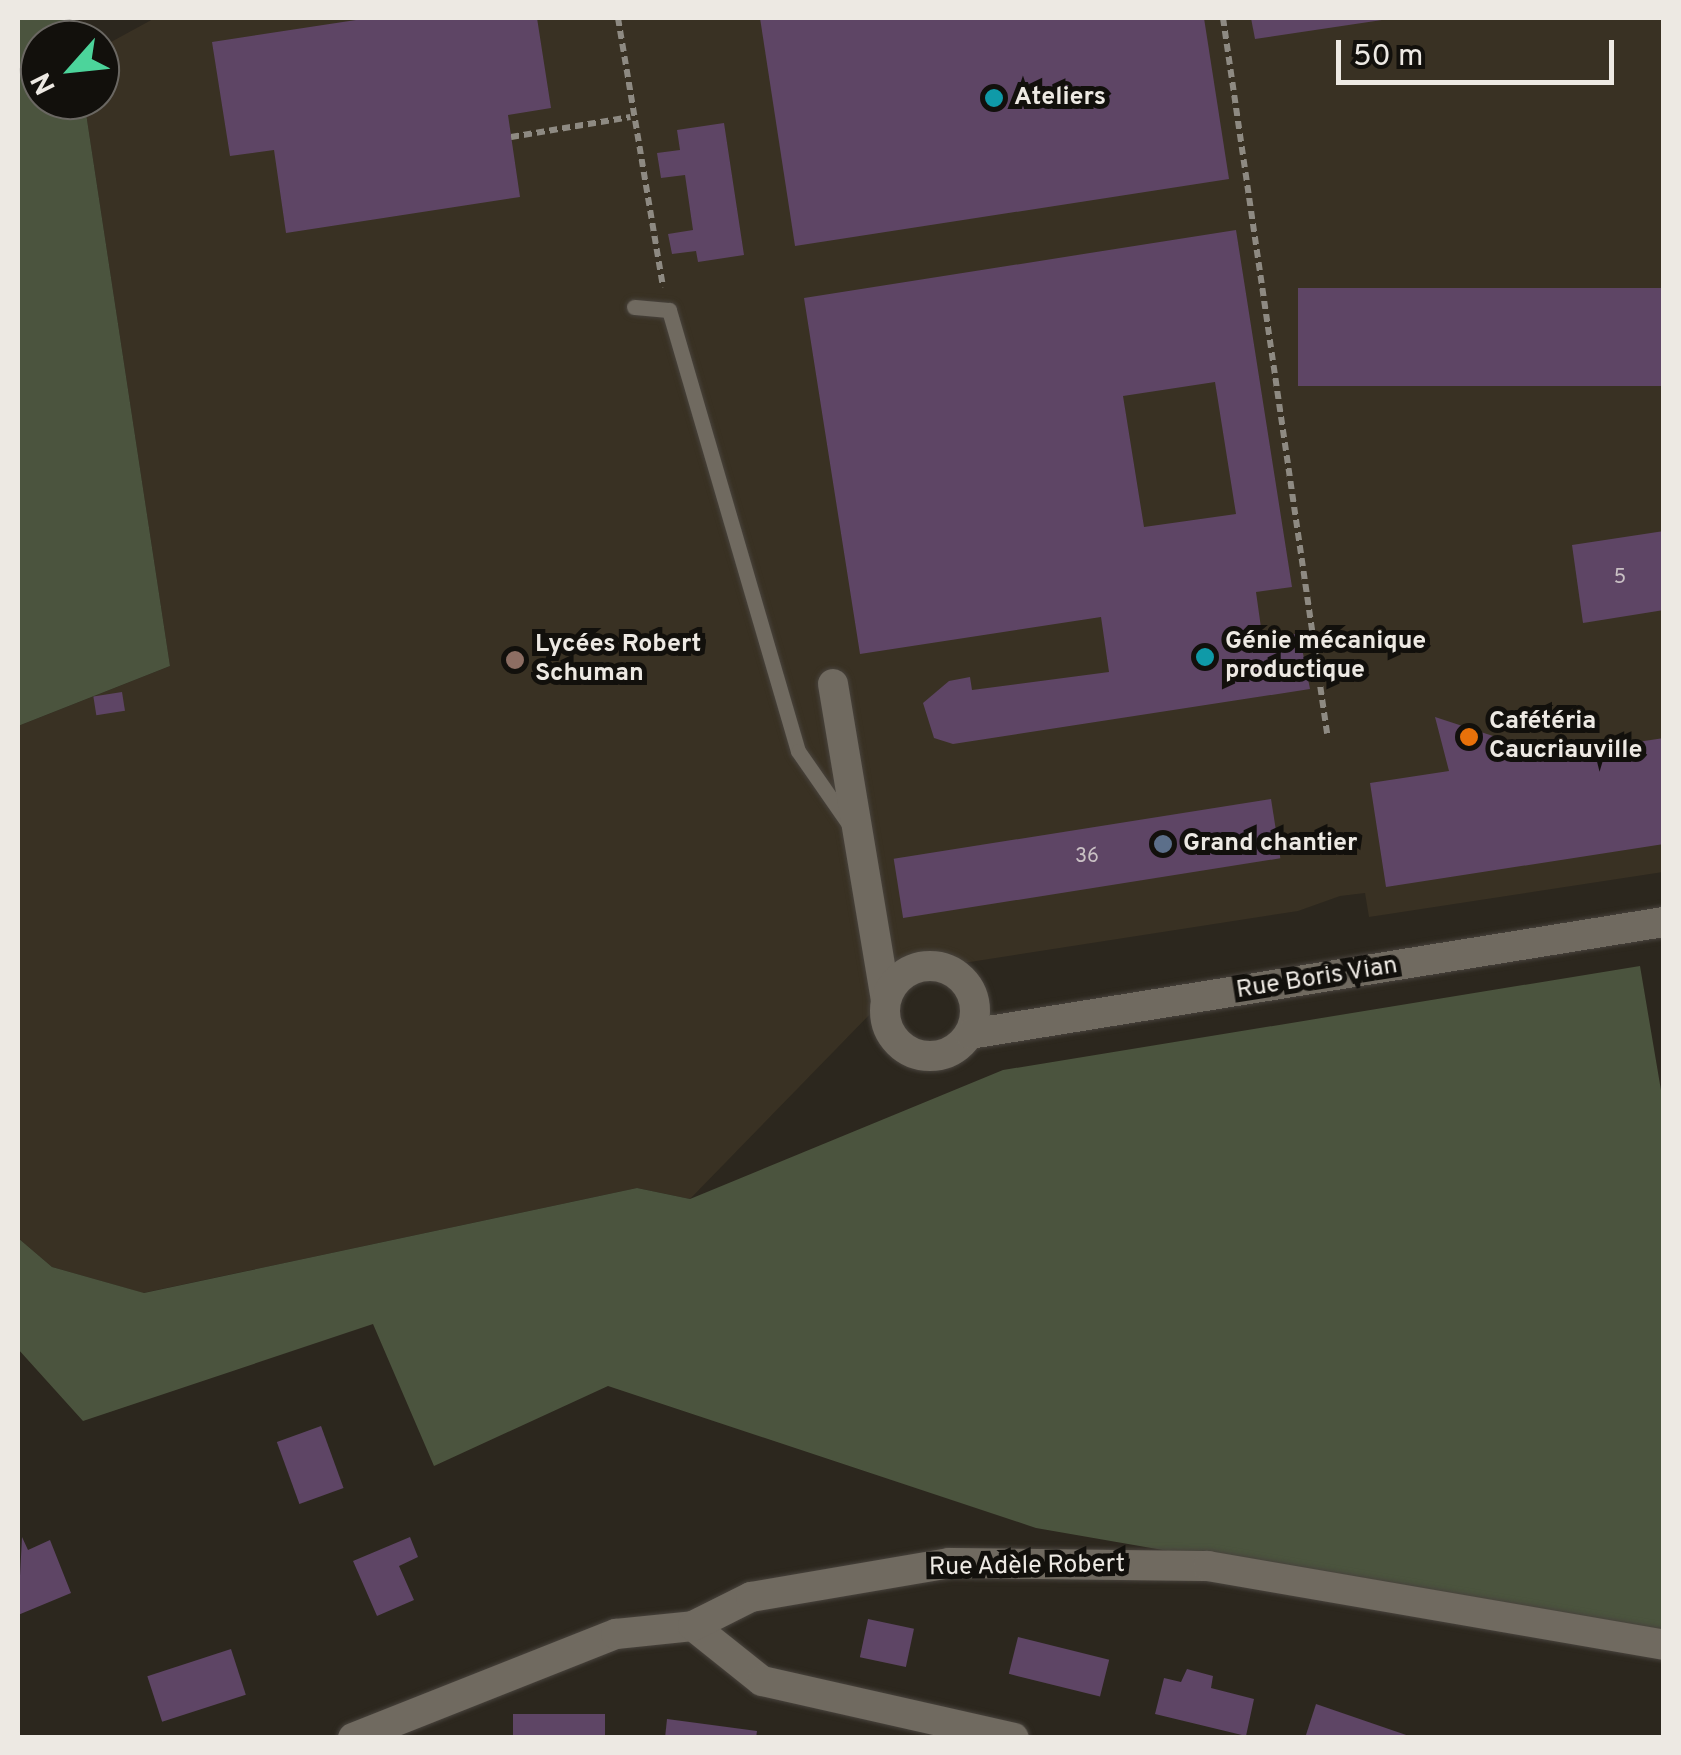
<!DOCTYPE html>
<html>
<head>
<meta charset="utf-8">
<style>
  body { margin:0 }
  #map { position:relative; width:1681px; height:1755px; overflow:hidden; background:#2c271e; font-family:Overpass,sans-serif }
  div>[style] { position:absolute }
  .built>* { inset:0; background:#393123 }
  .green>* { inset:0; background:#4b543e }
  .building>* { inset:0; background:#5e4565; transform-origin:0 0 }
  .path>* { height:6px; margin-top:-3px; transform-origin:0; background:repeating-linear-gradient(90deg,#8e8a82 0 8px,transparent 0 13px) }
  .roads { filter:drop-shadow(0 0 2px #48433d) drop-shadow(0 0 2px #48433d) }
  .lane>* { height:15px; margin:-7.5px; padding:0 7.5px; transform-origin:7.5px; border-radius:7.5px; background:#706a60 }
  .street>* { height:30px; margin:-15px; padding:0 15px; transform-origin:15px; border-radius:15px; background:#706a60 }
  .street>.ring { margin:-15px; padding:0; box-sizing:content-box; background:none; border:30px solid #706a60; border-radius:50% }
  .dots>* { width:28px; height:28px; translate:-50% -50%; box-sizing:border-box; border:5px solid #12100c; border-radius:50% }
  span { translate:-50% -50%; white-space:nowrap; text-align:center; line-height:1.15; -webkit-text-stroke:10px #12100c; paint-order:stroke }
  .number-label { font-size:20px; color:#c9c0c4 }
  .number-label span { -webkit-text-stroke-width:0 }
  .poi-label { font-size:25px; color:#ede9e3; font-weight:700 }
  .left { translate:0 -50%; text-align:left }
  .street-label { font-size:25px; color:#ede9e3 }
  .frame { position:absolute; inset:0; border:20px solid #ede9e3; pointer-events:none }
  .north { position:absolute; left:20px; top:20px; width:100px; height:100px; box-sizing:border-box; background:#12100c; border:2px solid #6a6762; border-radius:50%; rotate:243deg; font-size:28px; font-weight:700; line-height:40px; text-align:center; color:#ede9e3 }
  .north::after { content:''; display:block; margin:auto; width:35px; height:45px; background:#4cd49b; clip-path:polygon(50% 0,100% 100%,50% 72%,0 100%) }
  .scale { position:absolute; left:1336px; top:40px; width:278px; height:45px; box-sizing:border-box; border:5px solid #ede9e3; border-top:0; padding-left:12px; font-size:30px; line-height:35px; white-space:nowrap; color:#ede9e3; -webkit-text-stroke:8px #12100c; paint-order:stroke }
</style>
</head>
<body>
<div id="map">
  <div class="built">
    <div style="clip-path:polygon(155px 18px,1663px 18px,1663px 872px,1369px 917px,1365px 893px,1340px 896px,1298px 911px,912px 971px,690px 1199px,637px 1188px,143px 1293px,52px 1267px,18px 1238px,18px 726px,170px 666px,84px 100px,100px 100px,100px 48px)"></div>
  </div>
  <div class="green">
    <div style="clip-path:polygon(18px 18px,75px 18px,77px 40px,40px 40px,40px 100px,84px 100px,170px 666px,18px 726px)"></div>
    <div style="clip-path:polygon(1640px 966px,1664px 1108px,1663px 1637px,1036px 1528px,608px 1386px,434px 1466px,373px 1324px,83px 1421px,18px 1349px,18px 1238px,52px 1267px,144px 1293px,637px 1188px,690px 1199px,1003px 1070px)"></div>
  </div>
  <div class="building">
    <div style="clip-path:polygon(369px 18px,537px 18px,551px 108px,508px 115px,520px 197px,286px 233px,274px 150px,230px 156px,212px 42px)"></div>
    <div style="clip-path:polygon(760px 18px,1204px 18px,1229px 179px,795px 246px)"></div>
    <div style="clip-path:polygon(1251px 18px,1382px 18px,1382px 20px,1255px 39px)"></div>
    <div style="clip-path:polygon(724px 123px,744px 255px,698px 262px,696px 251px,672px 254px,668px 234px,693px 230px,685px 175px,661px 178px,657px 153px,680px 150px,677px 130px)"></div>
    <div style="clip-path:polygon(evenodd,1236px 230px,1292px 587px,1256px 592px,1263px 642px,1299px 633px,1310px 689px,953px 744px,934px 738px,923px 703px,949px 681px,970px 677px,972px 690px,1109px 672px,1101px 617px,860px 654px,804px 298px,1236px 230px,1215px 382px,1236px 514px,1144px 527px,1123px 396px,1215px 382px)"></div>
    <div style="left:1664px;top:288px;width:98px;height:366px;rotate:90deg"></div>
    <div style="clip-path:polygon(1664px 531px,1664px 610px,1583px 623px,1572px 545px)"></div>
    <div style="left:122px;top:692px;width:19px;height:29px;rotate:81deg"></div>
    <div style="clip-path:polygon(1435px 717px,1551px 755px,1664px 738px,1664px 844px,1386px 887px,1370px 783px,1449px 771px)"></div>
    <div style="left:1271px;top:799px;width:60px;height:382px;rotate:81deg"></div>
    <div style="left:321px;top:1426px;width:66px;height:47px;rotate:70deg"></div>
    <div style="clip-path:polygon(22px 1537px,28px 1550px,50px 1540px,71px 1593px,18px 1615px)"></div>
    <div style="clip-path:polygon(410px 1537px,418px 1557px,399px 1566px,414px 1600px,377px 1616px,353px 1561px)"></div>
    <div style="left:868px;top:1619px;width:47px;height:39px;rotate:12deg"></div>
    <div style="left:1018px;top:1637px;width:94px;height:38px;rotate:14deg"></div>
    <div style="left:231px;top:1649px;width:48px;height:88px;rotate:72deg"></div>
    <div style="clip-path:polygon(1187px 1669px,1213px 1676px,1211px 1688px,1254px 1699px,1246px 1736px,1155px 1714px,1164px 1678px,1181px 1682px)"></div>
    <div style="clip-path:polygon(1316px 1704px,1412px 1737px,1412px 1738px,1305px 1738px)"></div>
    <div style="left:605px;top:1714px;width:24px;height:92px;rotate:90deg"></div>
    <div style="clip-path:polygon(667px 1719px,757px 1731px,756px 1738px,665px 1738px)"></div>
  </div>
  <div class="path">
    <div style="left:618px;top:18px;width:273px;rotate:80.5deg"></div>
    <div style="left:1223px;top:18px;width:723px;rotate:81.72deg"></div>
    <div style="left:511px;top:137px;width:121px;rotate:-9.5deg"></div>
  </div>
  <div class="roads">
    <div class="lane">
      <div style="left:634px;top:307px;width:35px;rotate:5deg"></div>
      <div style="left:669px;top:310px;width:459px;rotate:73.7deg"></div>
      <div style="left:798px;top:751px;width:88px;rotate:55.2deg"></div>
    </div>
    <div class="street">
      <div style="left:833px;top:684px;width:320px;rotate:80.5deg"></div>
      <div class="ring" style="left:885px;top:966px;width:60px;height:60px"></div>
      <div style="left:970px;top:1034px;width:703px;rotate:-9.17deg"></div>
      <div style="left:693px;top:1626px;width:88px;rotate:38.6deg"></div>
      <div style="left:762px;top:1681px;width:258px;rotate:12.7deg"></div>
      <div style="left:353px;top:1738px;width:283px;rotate:-21.6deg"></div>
      <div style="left:616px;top:1634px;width:77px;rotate:-5.9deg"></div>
      <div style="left:693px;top:1626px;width:65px;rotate:-26.6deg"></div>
      <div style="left:751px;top:1597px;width:201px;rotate:-9.7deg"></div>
      <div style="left:949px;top:1563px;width:259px;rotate:0.7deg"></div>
      <div style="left:1208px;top:1566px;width:463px;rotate:9.8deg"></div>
    </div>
  </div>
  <div class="dots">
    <div style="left:994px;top:98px;background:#0f9aa8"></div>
    <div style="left:1205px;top:657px;background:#0f9aa8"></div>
    <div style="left:515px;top:660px;background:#8d6e63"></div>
    <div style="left:1469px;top:737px;background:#e8710a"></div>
    <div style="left:1163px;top:844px;background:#5c6f8a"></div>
  </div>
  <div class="number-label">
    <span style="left:1620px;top:578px">5</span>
    <span style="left:1087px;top:857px">36</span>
  </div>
  <div class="poi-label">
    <span class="left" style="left:1014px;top:98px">Ateliers</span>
    <span class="left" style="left:1225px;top:657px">Génie mécanique<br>productique</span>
    <span class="left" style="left:535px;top:660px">Lycées Robert<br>Schuman</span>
    <span class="left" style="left:1489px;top:737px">Cafétéria<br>Caucriauville</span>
    <span class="left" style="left:1183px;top:844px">Grand chantier</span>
  </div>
  <div class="street-label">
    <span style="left:1317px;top:979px;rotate:-9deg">Rue Boris Vian</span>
    <span style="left:1027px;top:1567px;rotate:-1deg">Rue Adèle Robert</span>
  </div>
  <div class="frame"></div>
  <div class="north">N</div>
  <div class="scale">50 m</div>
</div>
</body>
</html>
